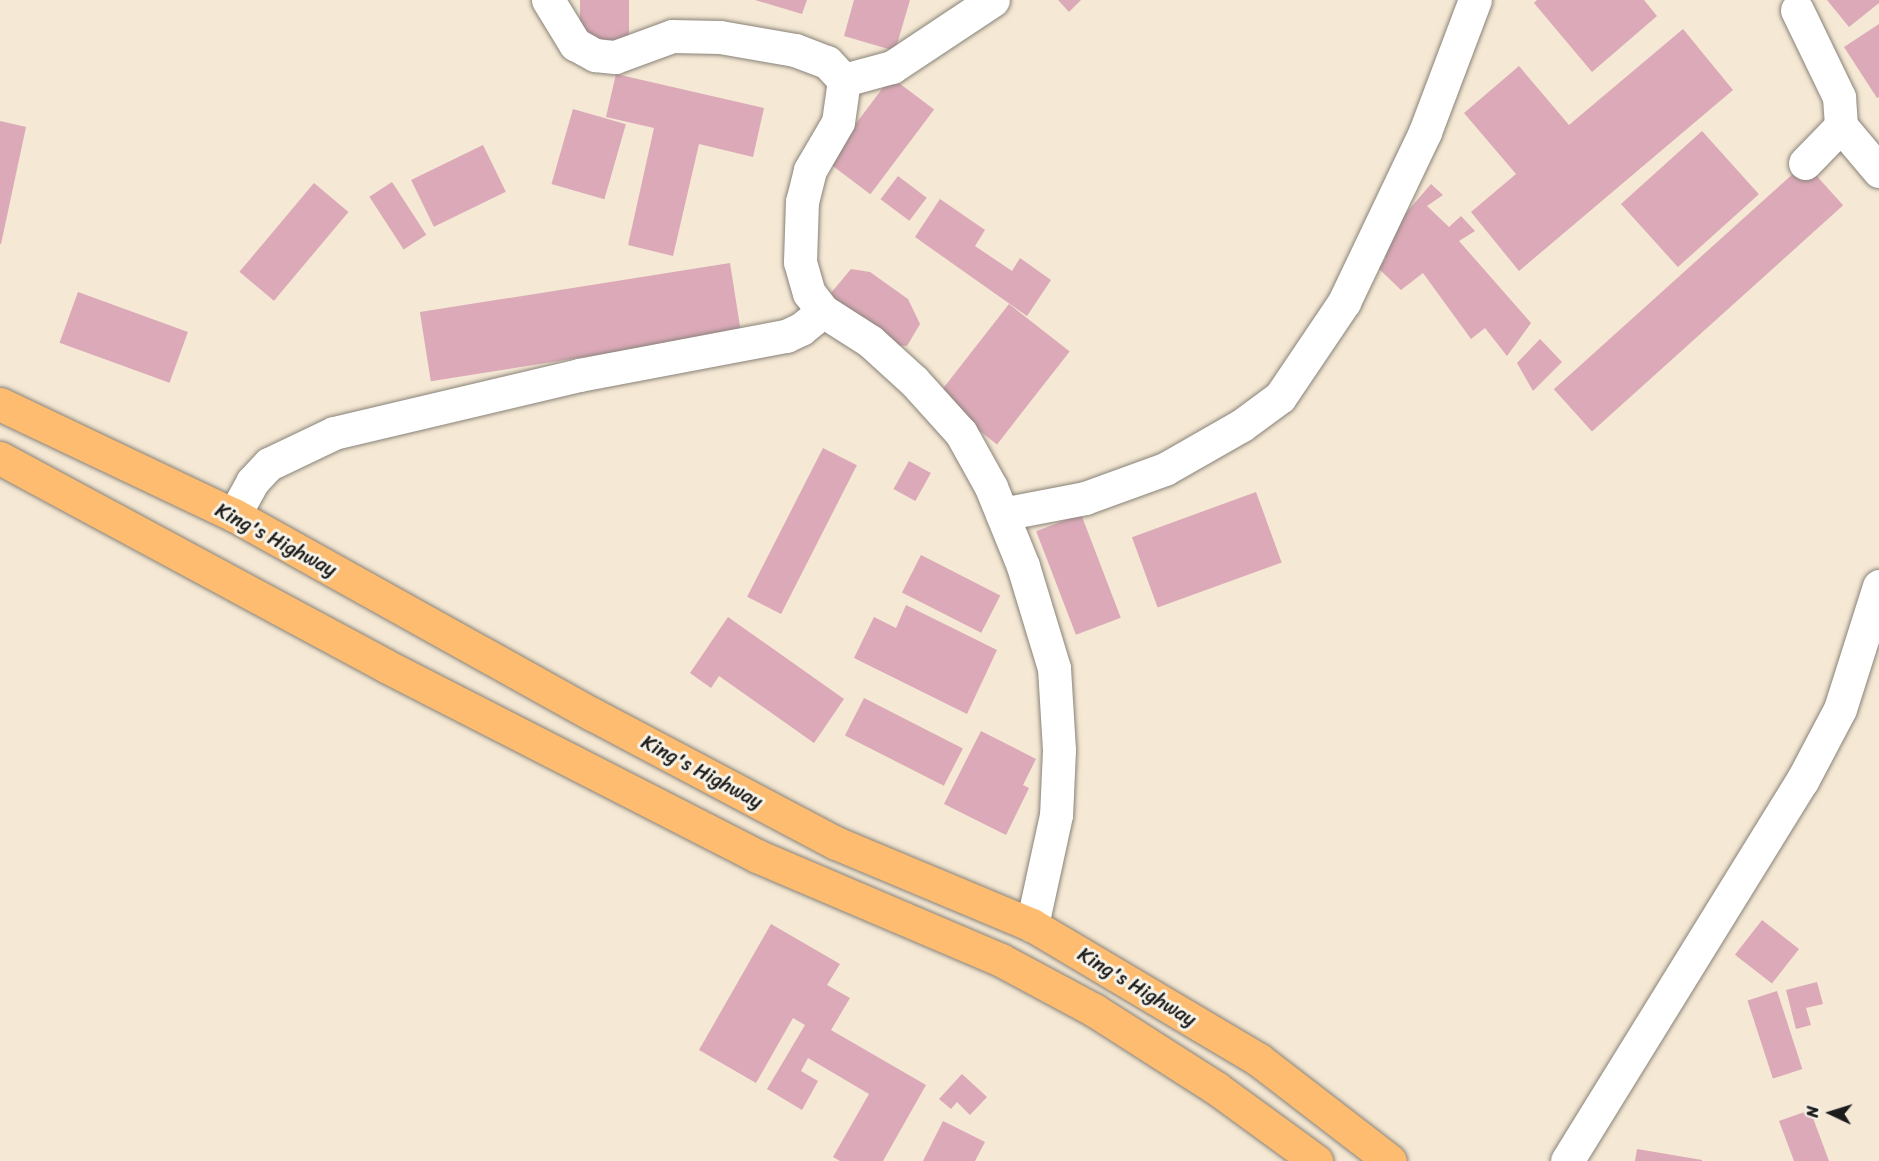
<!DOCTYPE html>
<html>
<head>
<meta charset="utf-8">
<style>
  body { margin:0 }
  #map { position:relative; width:1879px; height:1161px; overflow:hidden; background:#f5e8d4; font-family:Sriracha,sans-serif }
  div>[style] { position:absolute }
  .building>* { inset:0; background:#dba9b8; transform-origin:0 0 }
  .roads { filter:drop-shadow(0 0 2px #888278) drop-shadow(0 0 2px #888278) }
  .minor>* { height:33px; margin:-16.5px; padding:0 16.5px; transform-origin:16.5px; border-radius:16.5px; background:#fff }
  .highway>* { height:33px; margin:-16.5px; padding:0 16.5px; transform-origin:16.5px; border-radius:16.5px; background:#febc70 }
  span { translate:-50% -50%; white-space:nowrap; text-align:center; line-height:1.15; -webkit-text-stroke:6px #f7f3e8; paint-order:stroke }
  .street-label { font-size:20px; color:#1c1c1c }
  .north { position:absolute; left:1801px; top:1083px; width:60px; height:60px; -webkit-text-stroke:4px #f7f3e8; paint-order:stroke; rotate:274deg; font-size:16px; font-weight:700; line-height:24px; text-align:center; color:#1c1c1c }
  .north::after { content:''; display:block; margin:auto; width:21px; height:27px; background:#1c1c1c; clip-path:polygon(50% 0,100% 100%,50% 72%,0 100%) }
</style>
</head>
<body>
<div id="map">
  <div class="building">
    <div style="left:580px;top:0;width:49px;height:40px"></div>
    <div style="clip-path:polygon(755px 0,807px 0,802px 14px)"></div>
    <div style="clip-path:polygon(854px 0,910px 0,895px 51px,844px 36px)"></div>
    <div style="clip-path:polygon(1058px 0,1081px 0,1069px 12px)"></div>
    <div style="clip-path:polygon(1537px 0,1644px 0,1657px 16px,1592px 72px,1534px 3px)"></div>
    <div style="clip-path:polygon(1827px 0,1879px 0,1879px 3px,1849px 27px)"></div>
    <div style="clip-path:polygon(1879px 24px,1879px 97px,1877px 98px,1844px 47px)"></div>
    <div style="clip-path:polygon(1683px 29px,1733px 90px,1519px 271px,1471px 212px,1516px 174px,1464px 113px,1519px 66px,1569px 125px)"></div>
    <div style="clip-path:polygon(616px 74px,764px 108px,753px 157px,699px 144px,673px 256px,628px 245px,654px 128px,606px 117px)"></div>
    <div style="left:891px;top:77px;width:54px;height:106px;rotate:37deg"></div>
    <div style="left:573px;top:109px;width:55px;height:78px;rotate:16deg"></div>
    <div style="clip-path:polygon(0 121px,26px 127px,1px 244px,0 244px)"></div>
    <div style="left:1702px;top:131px;width:85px;height:109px;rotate:48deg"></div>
    <div style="left:483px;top:145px;width:52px;height:80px;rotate:64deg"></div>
    <div style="left:1805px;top:163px;width:57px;height:338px;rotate:48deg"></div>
    <div style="left:898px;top:176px;width:36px;height:29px;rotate:37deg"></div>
    <div style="left:392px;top:182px;width:63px;height:27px;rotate:57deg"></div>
    <div style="left:314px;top:183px;width:45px;height:116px;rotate:40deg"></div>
    <div style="clip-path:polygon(1431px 184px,1443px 195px,1427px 206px,1449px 227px,1461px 216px,1475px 231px,1459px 241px,1531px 323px,1507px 356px,1485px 328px,1471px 339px,1423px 273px,1401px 290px,1378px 268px,1386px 258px,1375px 249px)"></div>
    <div style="clip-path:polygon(940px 199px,985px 230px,975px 246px,1012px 271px,1020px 258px,1051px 280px,1027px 316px,915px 237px)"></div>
    <div style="left:730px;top:263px;width:70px;height:314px;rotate:81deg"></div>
    <div style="clip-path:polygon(851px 269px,870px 272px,908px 299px,920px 324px,907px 346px,884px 344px,843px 315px,831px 293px)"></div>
    <div style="left:78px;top:292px;width:117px;height:54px;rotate:20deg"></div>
    <div style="left:1009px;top:304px;width:77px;height:118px;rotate:38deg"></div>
    <div style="clip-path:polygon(1540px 339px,1562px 362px,1533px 391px,1517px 363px)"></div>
    <div style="left:823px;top:448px;width:38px;height:167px;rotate:27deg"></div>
    <div style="left:909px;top:461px;width:25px;height:32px;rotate:29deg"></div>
    <div style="left:1256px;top:492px;width:75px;height:132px;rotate:70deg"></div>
    <div style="left:1081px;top:514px;width:111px;height:48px;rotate:69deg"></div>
    <div style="left:921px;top:555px;width:89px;height:42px;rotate:27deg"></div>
    <div style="clip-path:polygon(906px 605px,997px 650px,967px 714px,854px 658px,874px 617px,896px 628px)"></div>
    <div style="clip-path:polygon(728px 617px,844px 699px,814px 743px,719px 676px,711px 688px,690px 673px)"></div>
    <div style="left:864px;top:698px;width:111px;height:42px;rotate:27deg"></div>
    <div style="clip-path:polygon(981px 731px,1036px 759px,1023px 785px,1029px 788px,1006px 835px,944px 804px)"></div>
    <div style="left:1762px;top:920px;width:47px;height:44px;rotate:38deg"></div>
    <div style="clip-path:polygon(771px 924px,840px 964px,827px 985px,850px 998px,831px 1030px,926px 1085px,883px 1161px,840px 1161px,833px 1157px,869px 1094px,808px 1058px,801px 1071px,818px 1081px,802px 1110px,767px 1089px,805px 1025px,793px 1018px,756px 1083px,699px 1050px)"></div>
    <div style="clip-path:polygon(1817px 982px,1823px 1004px,1806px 1008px,1811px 1025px,1796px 1029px,1786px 990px)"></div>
    <div style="left:1777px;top:991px;width:82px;height:31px;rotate:72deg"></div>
    <div style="clip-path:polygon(962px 1074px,987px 1097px,970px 1115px,957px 1102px,951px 1109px,939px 1099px)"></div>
    <div style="clip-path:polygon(1810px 1110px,1829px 1161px,1794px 1161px,1779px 1121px)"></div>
    <div style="clip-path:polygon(943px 1121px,985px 1142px,975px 1161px,923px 1161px)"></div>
    <div style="clip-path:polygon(1637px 1149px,1702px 1160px,1702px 1161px,1635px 1161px)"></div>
  </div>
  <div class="roads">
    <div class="minor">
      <div style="left:548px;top:0;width:52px;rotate:58.5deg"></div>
      <div style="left:575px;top:44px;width:23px;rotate:29deg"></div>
      <div style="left:595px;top:55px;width:20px;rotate:6deg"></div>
      <div style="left:615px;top:57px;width:61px;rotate:-20.2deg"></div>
      <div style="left:672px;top:36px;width:48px;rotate:1.2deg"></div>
      <div style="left:720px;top:37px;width:76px;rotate:9.8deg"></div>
      <div style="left:795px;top:50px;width:34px;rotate:21deg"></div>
      <div style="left:827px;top:62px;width:25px;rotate:47deg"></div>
      <div style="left:844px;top:80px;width:42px;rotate:98.1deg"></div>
      <div style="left:838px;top:122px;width:56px;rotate:120.3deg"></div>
      <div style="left:810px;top:170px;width:32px;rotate:104deg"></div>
      <div style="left:802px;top:201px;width:61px;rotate:91.9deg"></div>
      <div style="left:800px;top:262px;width:32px;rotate:74deg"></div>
      <div style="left:809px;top:293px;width:23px;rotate:52deg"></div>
      <div style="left:823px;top:311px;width:56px;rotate:32.6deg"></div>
      <div style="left:870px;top:341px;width:59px;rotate:42.3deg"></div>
      <div style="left:914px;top:381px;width:70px;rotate:47.9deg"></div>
      <div style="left:961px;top:433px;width:62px;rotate:60.9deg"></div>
      <div style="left:991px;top:487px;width:85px;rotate:67.9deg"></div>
      <div style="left:1023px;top:566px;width:107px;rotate:73.1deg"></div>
      <div style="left:1054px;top:668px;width:82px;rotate:86.5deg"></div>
      <div style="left:1059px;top:750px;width:65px;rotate:92.6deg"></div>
      <div style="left:1056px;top:815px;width:113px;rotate:102.3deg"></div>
      <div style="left:1797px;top:10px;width:97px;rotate:64.2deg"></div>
      <div style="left:1839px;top:97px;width:29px;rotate:86deg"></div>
      <div style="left:1841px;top:126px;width:59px;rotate:49.8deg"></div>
      <div style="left:844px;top:80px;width:50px;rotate:-15.2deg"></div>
      <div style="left:892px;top:67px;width:121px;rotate:-33.6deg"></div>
      <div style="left:1805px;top:163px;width:52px;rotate:-45.8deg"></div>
      <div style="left:1002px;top:514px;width:85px;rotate:-10.9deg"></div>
      <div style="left:1085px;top:498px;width:85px;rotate:-19.9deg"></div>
      <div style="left:1165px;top:469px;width:89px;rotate:-29.7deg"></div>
      <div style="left:1242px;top:425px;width:47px;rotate:-36.4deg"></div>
      <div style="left:1280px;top:397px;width:115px;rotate:-56deg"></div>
      <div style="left:1344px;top:302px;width:188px;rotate:-64.5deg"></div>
      <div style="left:1425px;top:132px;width:141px;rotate:-69.3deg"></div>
      <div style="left:234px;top:515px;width:38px;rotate:-61deg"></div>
      <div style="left:252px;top:482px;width:25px;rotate:-47deg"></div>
      <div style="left:269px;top:464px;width:72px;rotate:-25.5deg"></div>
      <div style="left:334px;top:433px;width:252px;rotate:-13.3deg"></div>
      <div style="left:579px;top:375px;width:211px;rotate:-10.7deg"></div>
      <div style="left:786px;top:336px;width:17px;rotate:-25deg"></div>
      <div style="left:801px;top:329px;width:28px;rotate:-39deg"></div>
      <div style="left:1567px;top:1161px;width:447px;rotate:-58.3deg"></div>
      <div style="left:1802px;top:781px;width:81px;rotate:-62.2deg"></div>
      <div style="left:1840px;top:709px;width:129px;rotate:-72.4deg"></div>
    </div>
    <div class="highway">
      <div style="left:0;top:404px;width:259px;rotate:25.4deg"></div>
      <div style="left:234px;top:515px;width:410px;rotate:29.1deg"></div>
      <div style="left:592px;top:714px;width:276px;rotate:27.9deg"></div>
      <div style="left:836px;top:843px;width:212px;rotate:22.7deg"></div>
      <div style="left:1032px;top:925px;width:264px;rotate:30.7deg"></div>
      <div style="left:1259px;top:1060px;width:165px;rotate:37.6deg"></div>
      <div style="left:0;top:458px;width:438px;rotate:28.3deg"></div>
      <div style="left:386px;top:666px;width:417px;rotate:27.1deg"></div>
      <div style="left:757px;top:856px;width:265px;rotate:23.1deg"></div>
      <div style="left:1001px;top:960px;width:106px;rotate:28.3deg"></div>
      <div style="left:1094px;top:1010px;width:145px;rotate:32.6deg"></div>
      <div style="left:1216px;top:1088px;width:124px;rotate:36.1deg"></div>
    </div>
  </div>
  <div class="street-label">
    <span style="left:276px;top:540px;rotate:28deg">King's Highway</span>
    <span style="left:702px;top:772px;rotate:28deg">King's Highway</span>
    <span style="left:1137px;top:987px;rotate:31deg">King's Highway</span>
  </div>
  <div class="north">N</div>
</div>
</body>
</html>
